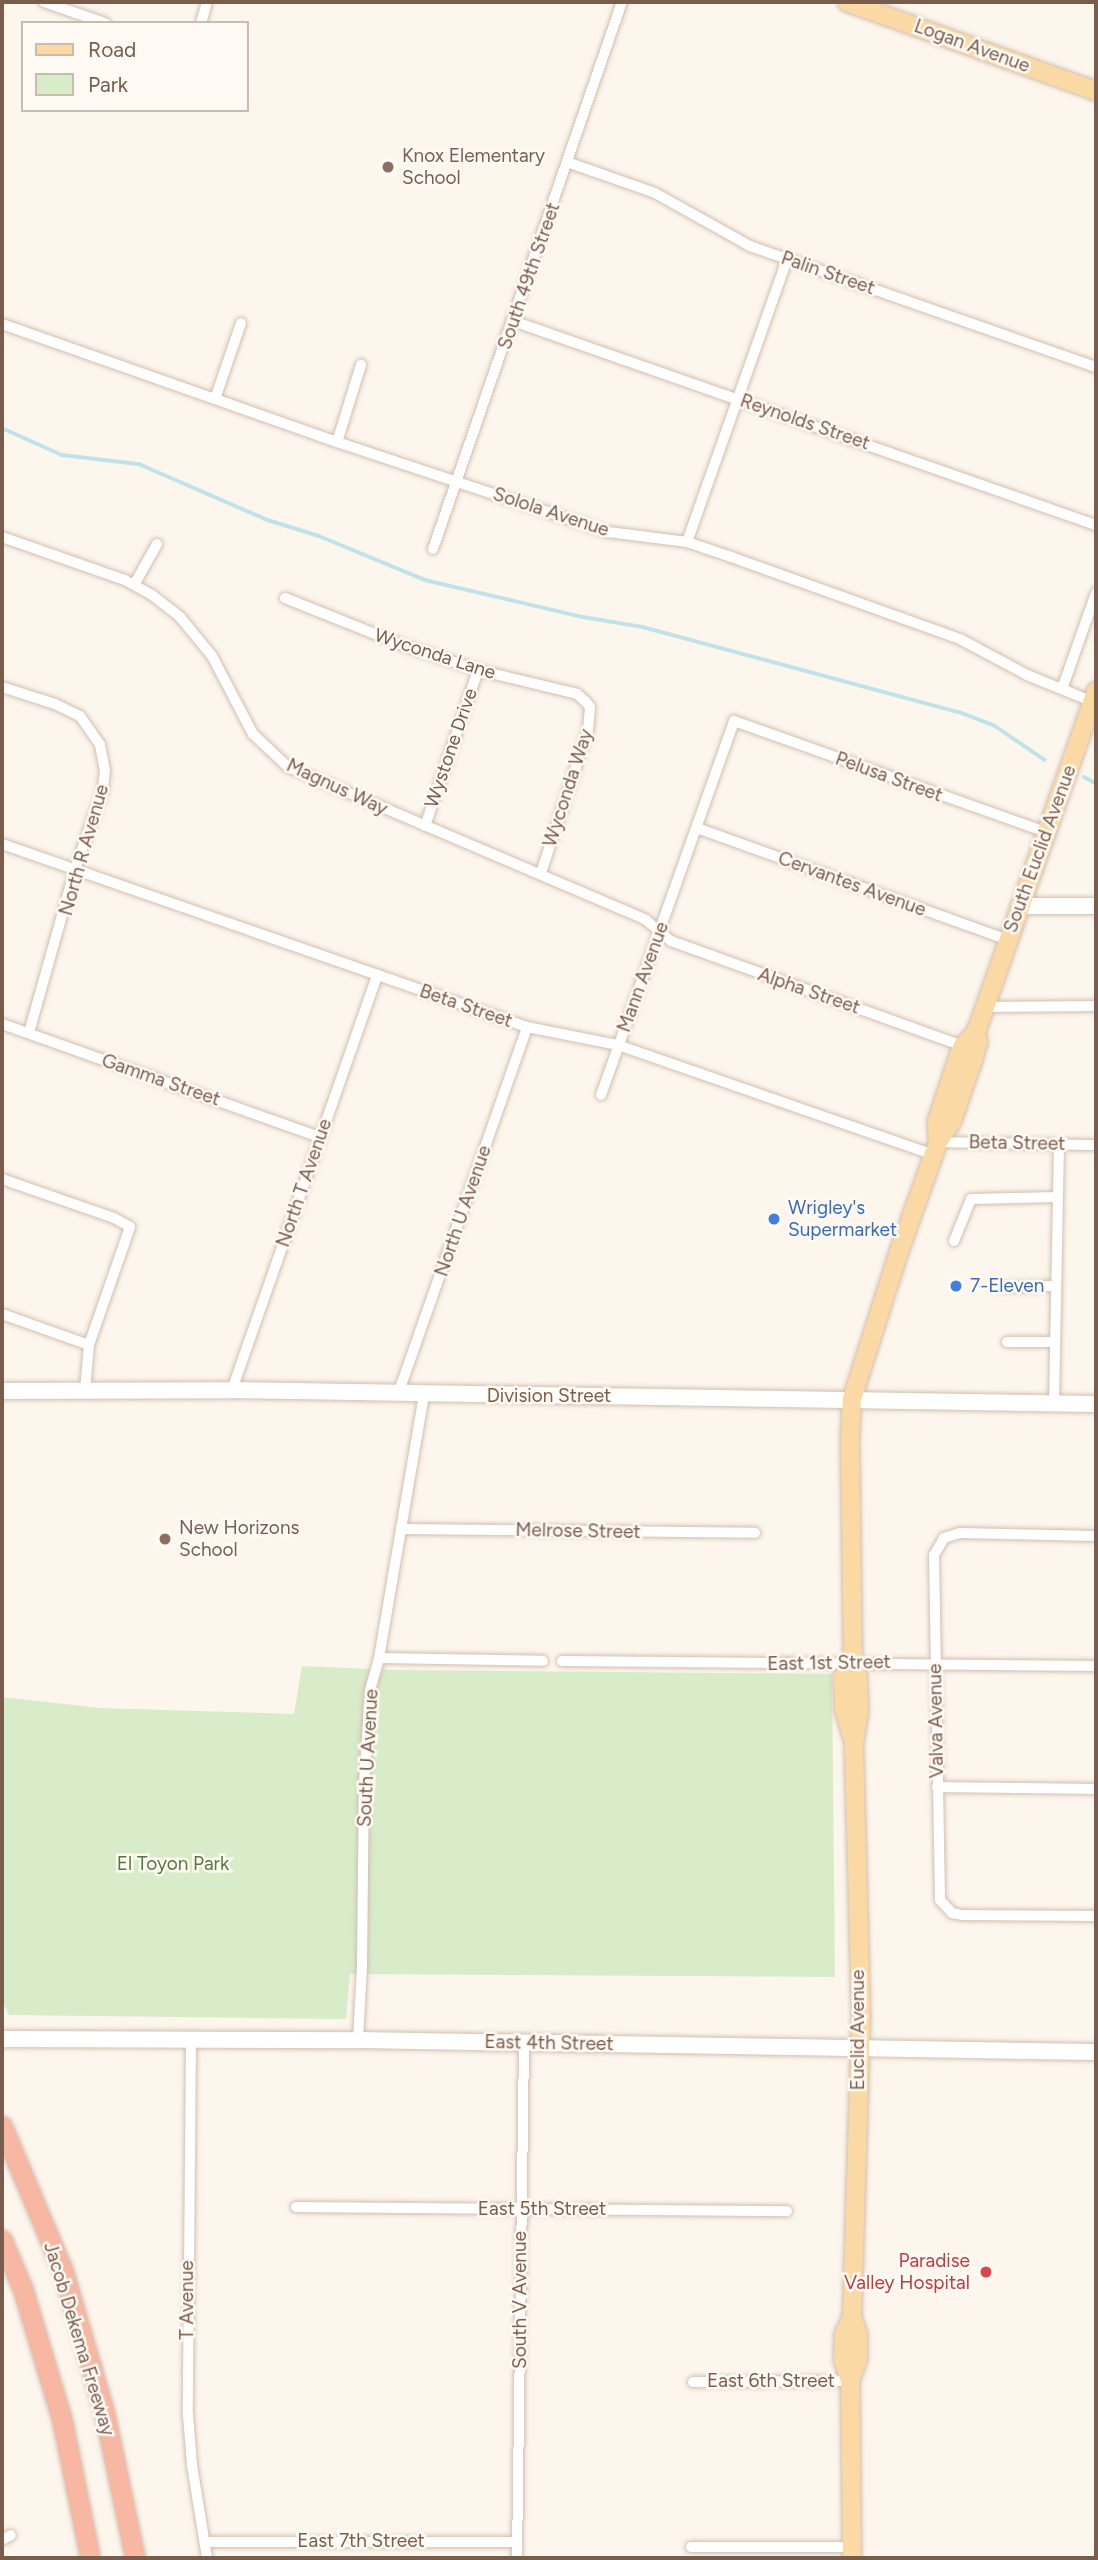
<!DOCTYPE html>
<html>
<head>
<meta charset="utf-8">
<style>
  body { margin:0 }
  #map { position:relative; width:1098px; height:2560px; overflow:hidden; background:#fdf6ec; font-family:Figtree,sans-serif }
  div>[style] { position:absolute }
  .green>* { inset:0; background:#d8ecc9 }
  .stream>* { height:3.5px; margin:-1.75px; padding:0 1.75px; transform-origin:1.75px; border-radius:1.75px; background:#bfe3e8 }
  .roads { filter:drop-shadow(0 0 2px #d1beb0) drop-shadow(0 0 2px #d1beb0) }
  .street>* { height:10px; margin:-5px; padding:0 5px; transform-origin:5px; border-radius:5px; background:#fff }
  .secondary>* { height:16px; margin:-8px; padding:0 8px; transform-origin:8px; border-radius:8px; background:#fff }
  .primary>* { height:18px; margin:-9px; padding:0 9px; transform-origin:9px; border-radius:9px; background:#fbd9a5 }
  .highway>* { height:19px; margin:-9.5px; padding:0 9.5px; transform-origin:9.5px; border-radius:9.5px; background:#f7b7a3 }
  .dots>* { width:19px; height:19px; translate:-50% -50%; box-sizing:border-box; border:4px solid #fffaf3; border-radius:50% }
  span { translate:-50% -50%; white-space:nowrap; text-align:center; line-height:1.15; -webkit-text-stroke:5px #fffaf3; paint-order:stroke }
  .street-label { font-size:19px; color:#7a5c4d }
  .education-label { font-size:19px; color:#785e54 }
  .left { translate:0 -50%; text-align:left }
  .shop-label { font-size:19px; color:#366cbe }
  .park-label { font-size:19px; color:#537a41 }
  .health-label { font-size:19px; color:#be3a42 }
  .right { translate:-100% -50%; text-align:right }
  .frame { position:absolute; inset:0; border:4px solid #7a5c4d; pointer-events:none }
  .legend { position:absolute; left:21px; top:21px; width:228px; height:91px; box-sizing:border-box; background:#fffaf3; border:2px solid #cabbb1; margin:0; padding:9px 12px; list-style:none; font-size:21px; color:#7a5c4d }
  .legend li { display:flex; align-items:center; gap:14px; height:35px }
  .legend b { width:35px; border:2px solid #cabbb1 }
</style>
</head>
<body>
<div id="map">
  <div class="green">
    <div style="clip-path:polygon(302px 1666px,395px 1670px,832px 1674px,835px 1977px,350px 1974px,346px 2019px,9px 2015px,2px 2000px,2px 1697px,100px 1708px,294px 1714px)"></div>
  </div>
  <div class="stream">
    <div style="left:2px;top:428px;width:66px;rotate:24.2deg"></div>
    <div style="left:62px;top:455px;width:78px;rotate:6.7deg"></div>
    <div style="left:139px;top:464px;width:141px;rotate:23.5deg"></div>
    <div style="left:268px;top:520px;width:53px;rotate:17.4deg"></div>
    <div style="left:319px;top:536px;width:115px;rotate:22.5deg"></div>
    <div style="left:425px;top:580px;width:162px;rotate:13.2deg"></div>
    <div style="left:583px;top:617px;width:61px;rotate:9.5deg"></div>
    <div style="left:643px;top:627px;width:327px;rotate:15.1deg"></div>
    <div style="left:959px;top:712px;width:39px;rotate:21deg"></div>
    <div style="left:995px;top:726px;width:60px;rotate:34.2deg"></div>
    <div style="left:1084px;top:777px;width:13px;rotate:27deg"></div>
  </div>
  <div class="roads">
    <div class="street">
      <div style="left:44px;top:2px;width:65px;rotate:19deg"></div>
      <div style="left:201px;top:23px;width:22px;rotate:-74deg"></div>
      <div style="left:567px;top:162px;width:93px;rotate:19.4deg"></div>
      <div style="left:655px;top:193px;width:109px;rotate:29.2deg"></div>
      <div style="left:750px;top:246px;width:367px;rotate:19.3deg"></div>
      <div style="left:513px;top:321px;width:618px;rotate:19.29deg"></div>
      <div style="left:2px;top:324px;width:355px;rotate:19.4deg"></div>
      <div style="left:337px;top:442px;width:286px;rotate:18.4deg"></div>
      <div style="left:608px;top:532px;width:80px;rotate:7.2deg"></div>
      <div style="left:687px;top:542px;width:46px;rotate:18.8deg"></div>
      <div style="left:731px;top:557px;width:243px;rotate:19.7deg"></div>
      <div style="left:960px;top:639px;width:76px;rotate:28.2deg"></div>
      <div style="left:1027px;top:675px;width:74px;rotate:22.1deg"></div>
      <div style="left:215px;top:399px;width:80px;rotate:-71.1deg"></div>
      <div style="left:337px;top:442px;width:81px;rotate:-72.7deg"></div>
      <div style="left:2px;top:537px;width:130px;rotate:19.3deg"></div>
      <div style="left:125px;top:580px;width:31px;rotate:29deg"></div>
      <div style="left:152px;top:595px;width:36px;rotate:38deg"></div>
      <div style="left:180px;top:617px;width:50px;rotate:50.6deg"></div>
      <div style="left:212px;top:656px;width:88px;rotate:62.3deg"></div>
      <div style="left:253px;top:734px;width:48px;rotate:43.3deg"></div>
      <div style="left:288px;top:767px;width:365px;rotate:23.1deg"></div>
      <div style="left:624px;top:910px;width:24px;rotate:24deg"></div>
      <div style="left:646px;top:920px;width:33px;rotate:40deg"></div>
      <div style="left:671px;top:941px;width:310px;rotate:19.8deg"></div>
      <div style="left:687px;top:542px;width:300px;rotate:-70.5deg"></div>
      <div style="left:433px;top:549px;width:579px;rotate:-70.94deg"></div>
      <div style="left:134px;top:585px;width:47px;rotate:-60.7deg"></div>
      <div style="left:285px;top:598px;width:129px;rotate:21.8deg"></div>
      <div style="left:405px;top:646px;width:77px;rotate:18.2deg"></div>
      <div style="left:478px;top:670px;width:102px;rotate:13.6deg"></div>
      <div style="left:577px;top:694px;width:12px;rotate:42deg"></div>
      <div style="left:586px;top:702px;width:6px;rotate:51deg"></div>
      <div style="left:590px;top:707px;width:23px;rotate:95deg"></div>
      <div style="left:588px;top:730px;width:151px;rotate:108.2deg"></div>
      <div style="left:2px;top:687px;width:56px;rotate:17.8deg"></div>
      <div style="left:55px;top:704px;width:28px;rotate:26deg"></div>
      <div style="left:80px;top:716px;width:35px;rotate:55deg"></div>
      <div style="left:100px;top:745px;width:25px;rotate:79deg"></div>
      <div style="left:105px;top:770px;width:20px;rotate:96deg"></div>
      <div style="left:103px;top:790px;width:84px;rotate:109.5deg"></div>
      <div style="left:75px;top:869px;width:170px;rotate:105.7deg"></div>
      <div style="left:1062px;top:689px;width:102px;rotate:-70.5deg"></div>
      <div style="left:425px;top:826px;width:165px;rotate:-71.2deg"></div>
      <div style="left:697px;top:828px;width:331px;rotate:19.8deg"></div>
      <div style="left:2px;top:844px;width:556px;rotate:19.22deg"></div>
      <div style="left:527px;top:1027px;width:93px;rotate:11.2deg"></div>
      <div style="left:618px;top:1045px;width:335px;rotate:19.2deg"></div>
      <div style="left:985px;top:1007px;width:111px;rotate:-0.5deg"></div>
      <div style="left:2px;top:1024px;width:337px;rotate:19.6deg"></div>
      <div style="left:601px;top:1095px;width:397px;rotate:-70.4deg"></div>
      <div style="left:734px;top:721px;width:330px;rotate:19.6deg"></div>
      <div style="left:938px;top:1142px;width:158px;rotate:1.1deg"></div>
      <div style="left:2px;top:1179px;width:119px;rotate:19.2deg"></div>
      <div style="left:114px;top:1218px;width:18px;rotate:29deg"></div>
      <div style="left:130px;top:1227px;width:125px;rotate:109.2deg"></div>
      <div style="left:89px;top:1345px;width:45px;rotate:95.1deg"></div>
      <div style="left:954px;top:1241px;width:45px;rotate:-68deg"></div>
      <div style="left:971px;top:1199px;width:87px;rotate:-1.3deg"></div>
      <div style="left:997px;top:1287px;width:59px;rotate:-1deg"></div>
      <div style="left:2px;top:1314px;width:92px;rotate:19.6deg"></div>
      <div style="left:1007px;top:1342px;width:48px"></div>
      <div style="left:232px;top:1390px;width:440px;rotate:-70.7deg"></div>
      <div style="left:398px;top:1394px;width:389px;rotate:-70.6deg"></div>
      <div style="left:1054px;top:1404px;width:259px;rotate:-88.9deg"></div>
      <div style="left:401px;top:1529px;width:354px;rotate:0.6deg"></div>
      <div style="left:1096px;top:1536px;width:136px;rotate:-178.7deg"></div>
      <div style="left:960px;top:1533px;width:17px;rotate:163deg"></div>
      <div style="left:944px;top:1538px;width:20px;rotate:120deg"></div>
      <div style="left:934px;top:1555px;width:345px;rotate:89deg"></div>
      <div style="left:940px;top:1900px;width:18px;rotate:47deg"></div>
      <div style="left:952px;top:1913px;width:10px;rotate:11deg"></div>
      <div style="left:962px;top:1915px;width:134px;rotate:0.4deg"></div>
      <div style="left:379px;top:1658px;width:164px;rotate:1deg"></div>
      <div style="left:562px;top:1661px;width:534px;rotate:0.54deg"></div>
      <div style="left:937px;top:1787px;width:159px;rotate:0.7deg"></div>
      <div style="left:191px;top:2040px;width:375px;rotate:90.5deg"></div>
      <div style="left:188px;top:2415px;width:50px;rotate:85.4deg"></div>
      <div style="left:192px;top:2465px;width:94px;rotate:80.8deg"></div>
      <div style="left:358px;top:2040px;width:75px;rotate:-86.9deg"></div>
      <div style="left:362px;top:1965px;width:182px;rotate:-89.4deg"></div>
      <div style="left:364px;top:1783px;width:93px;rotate:-86.3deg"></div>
      <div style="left:370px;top:1690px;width:33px;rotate:-74deg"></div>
      <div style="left:379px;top:1658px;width:267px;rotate:-80.3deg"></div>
      <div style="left:296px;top:2207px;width:491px;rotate:0.5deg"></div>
      <div style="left:693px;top:2382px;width:157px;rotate:-0.4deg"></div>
      <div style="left:2px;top:2540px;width:10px;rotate:-29deg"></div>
      <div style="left:205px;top:2542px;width:311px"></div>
      <div style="left:691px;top:2547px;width:161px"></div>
      <div style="left:517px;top:2558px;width:516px;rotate:-89.22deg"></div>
    </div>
    <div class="secondary">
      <div style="left:1019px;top:906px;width:77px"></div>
      <div style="left:2px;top:1391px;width:230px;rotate:-0.2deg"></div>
      <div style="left:232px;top:1390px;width:864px;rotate:0.93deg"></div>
      <div style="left:2px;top:2039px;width:356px;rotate:0.2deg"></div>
      <div style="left:358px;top:2040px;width:738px;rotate:0.93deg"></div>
    </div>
    <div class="primary">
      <div style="left:847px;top:2px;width:264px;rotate:19.7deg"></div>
      <div style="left:938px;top:1142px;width:21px;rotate:-93deg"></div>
      <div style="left:937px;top:1121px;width:70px;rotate:-71.6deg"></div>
      <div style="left:959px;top:1055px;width:10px;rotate:-66deg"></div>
      <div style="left:963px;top:1046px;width:19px;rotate:-47deg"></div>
      <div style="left:976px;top:1032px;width:27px;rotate:-70deg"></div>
      <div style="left:985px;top:1007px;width:335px;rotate:-70.6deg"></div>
      <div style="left:852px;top:1736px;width:28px;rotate:-107deg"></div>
      <div style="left:844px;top:1709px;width:32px;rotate:-92deg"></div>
      <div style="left:843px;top:1677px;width:17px;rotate:-54deg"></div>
      <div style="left:850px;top:2381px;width:23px;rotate:-70deg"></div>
      <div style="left:858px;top:2359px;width:25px;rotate:-90deg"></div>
      <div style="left:858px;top:2334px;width:18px;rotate:-109deg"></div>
      <div style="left:852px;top:2317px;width:300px;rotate:-88.3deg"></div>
      <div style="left:861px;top:2017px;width:274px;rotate:-91.5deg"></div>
      <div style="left:854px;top:1743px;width:32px;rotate:-81deg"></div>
      <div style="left:859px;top:1711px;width:33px;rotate:-92deg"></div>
      <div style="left:858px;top:1678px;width:16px;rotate:-108deg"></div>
      <div style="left:853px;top:1663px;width:227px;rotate:-90.8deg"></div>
      <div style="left:850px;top:1436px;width:37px;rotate:-87deg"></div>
      <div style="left:852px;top:1399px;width:157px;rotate:-72.3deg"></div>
      <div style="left:900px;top:1249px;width:114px;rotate:-70.4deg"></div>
      <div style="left:938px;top:1142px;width:25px;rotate:-56deg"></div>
      <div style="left:952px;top:1121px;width:65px;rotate:-71deg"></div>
      <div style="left:973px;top:1060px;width:19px;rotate:-74deg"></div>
      <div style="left:978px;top:1042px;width:10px;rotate:-101deg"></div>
      <div style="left:852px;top:2558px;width:177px;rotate:-90.6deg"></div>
      <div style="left:850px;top:2381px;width:22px;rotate:-108deg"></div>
      <div style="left:843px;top:2360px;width:26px;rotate:-88deg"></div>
      <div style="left:844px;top:2334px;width:19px;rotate:-65deg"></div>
    </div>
    <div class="highway">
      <div style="left:2px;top:2126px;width:157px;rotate:67.2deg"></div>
      <div style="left:63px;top:2271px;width:146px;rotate:73.7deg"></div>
      <div style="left:104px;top:2411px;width:150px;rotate:78.1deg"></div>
      <div style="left:2px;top:2240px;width:54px;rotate:67.2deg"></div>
      <div style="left:23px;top:2290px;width:136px;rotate:73.3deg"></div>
      <div style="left:62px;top:2420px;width:141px;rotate:78.5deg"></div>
    </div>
  </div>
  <div class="dots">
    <div style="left:388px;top:167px;background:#8d6e63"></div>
    <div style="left:774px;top:1219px;background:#3f7fe0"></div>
    <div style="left:956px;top:1286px;background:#3f7fe0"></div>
    <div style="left:165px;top:1539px;background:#8d6e63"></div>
    <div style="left:986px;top:2272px;background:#e0444e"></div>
  </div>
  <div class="street-label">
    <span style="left:972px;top:46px;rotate:20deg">Logan Avenue</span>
    <span style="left:828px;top:273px;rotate:19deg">Palin Street</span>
    <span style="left:529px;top:276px;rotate:-71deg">South 49th Street</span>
    <span style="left:805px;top:422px;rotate:19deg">Reynolds Street</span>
    <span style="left:551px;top:512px;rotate:18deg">Solola Avenue</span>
    <span style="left:435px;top:654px;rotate:18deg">Wyconda Lane</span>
    <span style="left:451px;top:748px;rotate:-71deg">Wystone Drive</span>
    <span style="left:889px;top:777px;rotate:20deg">Pelusa Street</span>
    <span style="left:337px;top:787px;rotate:25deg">Magnus Way</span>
    <span style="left:568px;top:788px;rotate:-72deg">Wyconda Way</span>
    <span style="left:1040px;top:849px;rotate:-70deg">South Euclid Avenue</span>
    <span style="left:84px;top:850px;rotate:-74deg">North R Avenue</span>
    <span style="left:852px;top:884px;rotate:20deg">Cervantes Avenue</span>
    <span style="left:643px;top:977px;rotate:-70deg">Mann Avenue</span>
    <span style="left:809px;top:991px;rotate:19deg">Alpha Street</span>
    <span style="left:466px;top:1006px;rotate:19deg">Beta Street</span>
    <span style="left:161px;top:1080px;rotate:19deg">Gamma Street</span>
    <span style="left:1017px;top:1143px;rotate:1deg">Beta Street</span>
    <span style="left:304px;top:1183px;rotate:-71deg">North T Avenue</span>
    <span style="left:463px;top:1211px;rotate:-71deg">North U Avenue</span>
    <span style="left:549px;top:1396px">Division Street</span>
    <span style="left:578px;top:1531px;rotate:1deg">Melrose Street</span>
    <span style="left:829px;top:1663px;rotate:-1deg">East 1st Street</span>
    <span style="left:936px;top:1721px;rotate:-91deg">Valva Avenue</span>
    <span style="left:368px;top:1758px;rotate:-87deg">South U Avenue</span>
    <span style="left:858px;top:2030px;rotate:-90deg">Euclid Avenue</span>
    <span style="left:549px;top:2043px;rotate:1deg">East 4th Street</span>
    <span style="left:542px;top:2209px">East 5th Street</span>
    <span style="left:187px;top:2300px;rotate:-90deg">T Avenue</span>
    <span style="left:520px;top:2300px;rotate:-90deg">South V Avenue</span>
    <span style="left:79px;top:2339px;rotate:73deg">Jacob Dekema Freeway</span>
    <span style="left:771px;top:2381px">East 6th Street</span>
    <span style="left:361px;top:2541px">East 7th Street</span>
  </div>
  <div class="education-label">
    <span class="left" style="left:402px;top:167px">Knox Elementary<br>School</span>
    <span class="left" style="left:179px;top:1539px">New Horizons<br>School</span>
  </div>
  <div class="shop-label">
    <span class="left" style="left:788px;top:1219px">Wrigley's<br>Supermarket</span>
    <span class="left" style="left:970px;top:1286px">7-Eleven</span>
  </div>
  <div class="park-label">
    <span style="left:173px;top:1864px">El Toyon Park</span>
  </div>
  <div class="health-label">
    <span class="right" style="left:970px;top:2272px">Paradise<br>Valley Hospital</span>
  </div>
  <div class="frame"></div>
  <ul class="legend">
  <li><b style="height:9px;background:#fbd9a5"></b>Road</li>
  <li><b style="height:19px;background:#d8ecc9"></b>Park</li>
  </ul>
</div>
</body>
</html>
